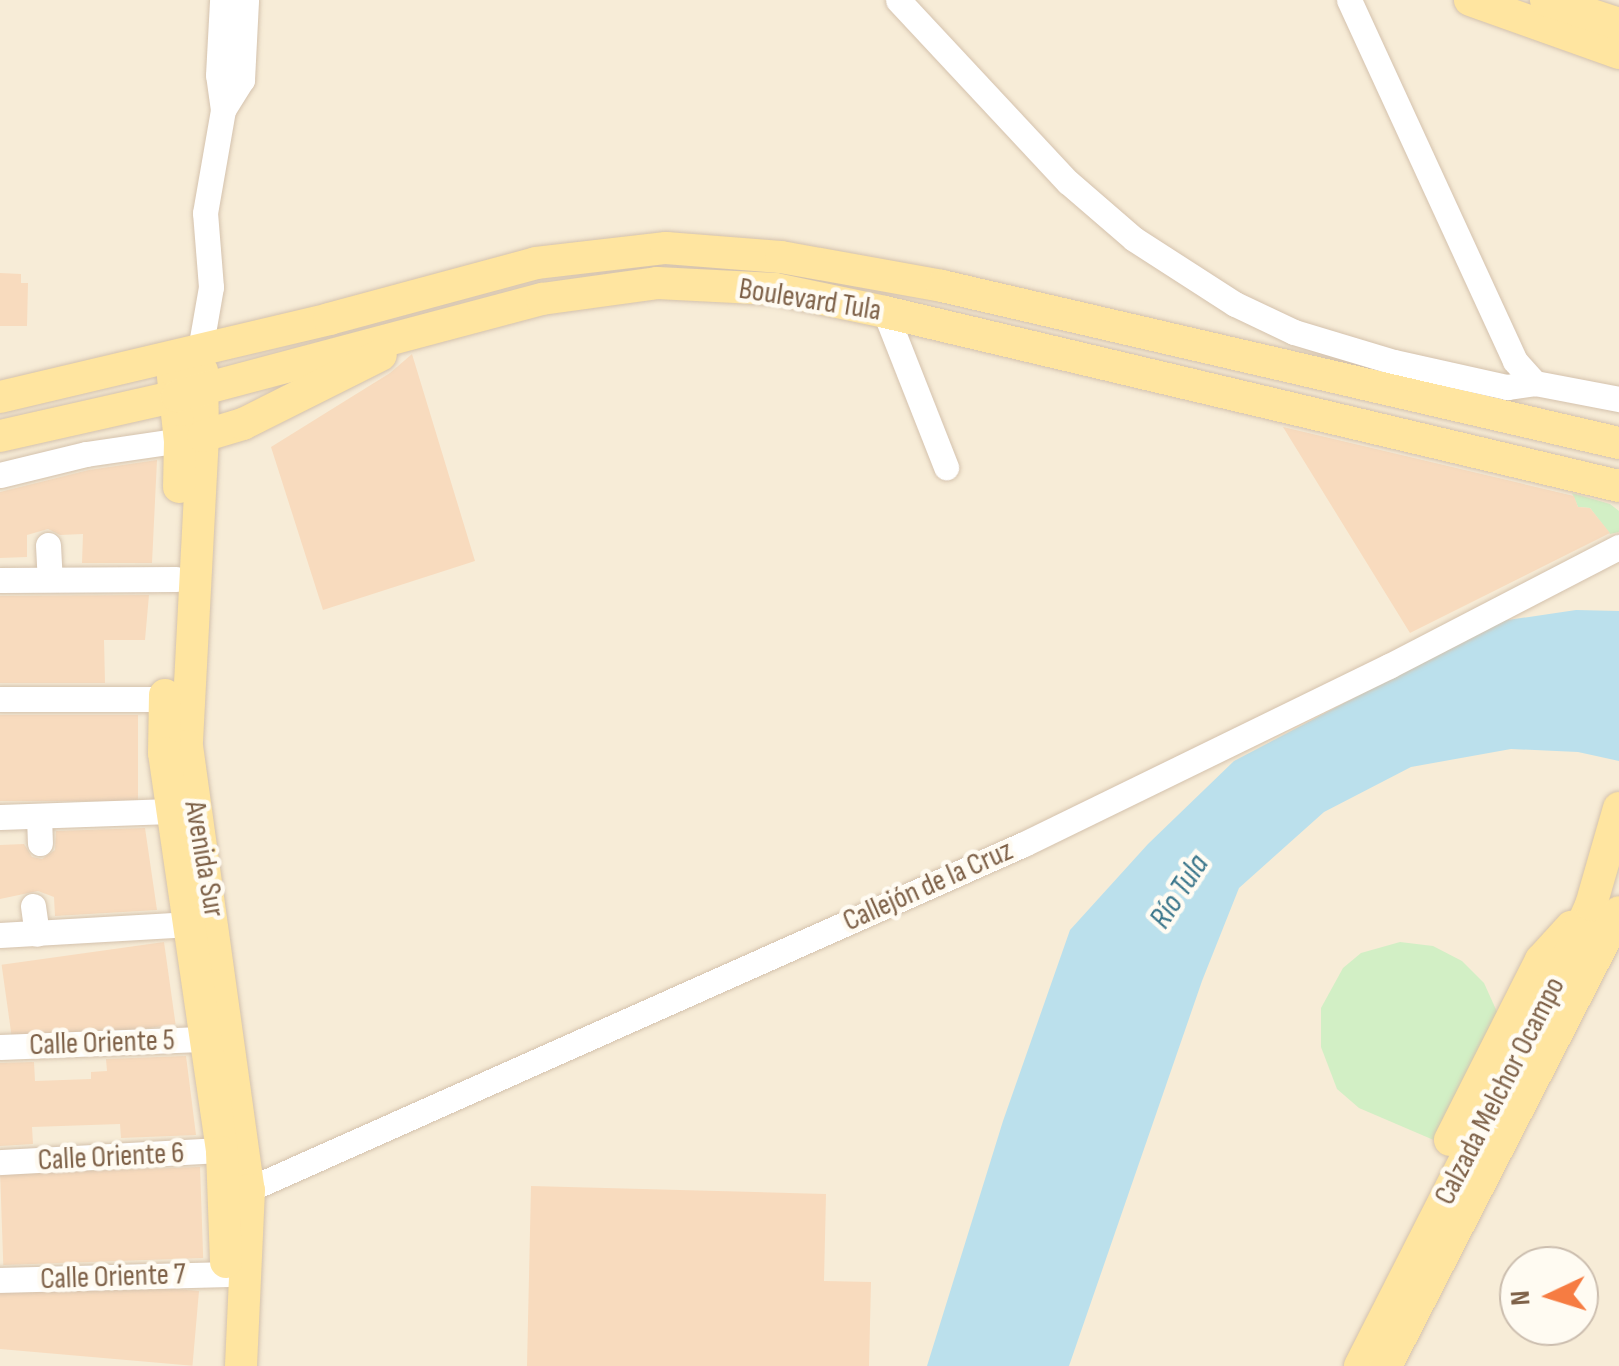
<!DOCTYPE html>
<html>
<head>
<meta charset="utf-8">
<style>
  body { margin:0 }
  #map { position:relative; width:1619px; height:1366px; overflow:hidden; background:#fff9ea; font-family:"Sofia Sans Condensed",sans-serif }
  div>[style] { position:absolute }
  .residential>* { inset:0; background:#f7ecd7 }
  .green>* { inset:0; background:#d2efc5 }
  .water>* { inset:0; background:#bbe0ec }
  .building>* { inset:0; background:#f8dbbe; transform-origin:0 0 }
  .roads { filter:drop-shadow(0 0 2px #d4c2ad) drop-shadow(0 0 2px #d4c2ad) }
  .minor>* { height:25px; margin:-12.5px; padding:0 12.5px; transform-origin:12.5px; border-radius:12.5px; background:#fff }
  .major>* { height:32px; margin:-16px; padding:0 16px; transform-origin:16px; border-radius:16px; background:#ffe5a0 }
  span { translate:-50% -50%; white-space:nowrap; text-align:center; line-height:1.15; -webkit-text-stroke:9px #fffbf2; paint-order:stroke }
  .street-label { font-size:30px; color:#7e6148 }
  .water-label { font-size:32px; color:#3c778c; font-style:italic }
  .north { position:absolute; left:1499px; top:1246px; width:100px; height:100px; box-sizing:border-box; background:#fffbf2; border:2px solid #cbbdae; border-radius:50%; rotate:266deg; font-size:28px; font-weight:700; line-height:40px; text-align:center; color:#7e6148 }
  .north::after { content:''; display:block; margin:auto; width:35px; height:45px; background:#f67c42; clip-path:polygon(50% 0,100% 100%,50% 72%,0 100%) }
</style>
</head>
<body>
<div id="map">
  <div class="residential">
    <div style="clip-path:polygon(evenodd,0 0,1619px 0,1619px 1366px,0 1366px,0 0,1519px 1266px,1579px 1266px,1579px 1326px,1519px 1326px,1519px 1266px)"></div>
  </div>
  <div class="green">
    <div style="clip-path:polygon(1572px 493px,1610px 504px,1619px 511px,1619px 532px,1610px 534px,1590px 508px,1578px 507px)"></div>
    <div style="clip-path:polygon(1400px 942px,1433px 946px,1462px 961px,1484px 983px,1498px 1014px,1443px 1144px,1359px 1108px,1337px 1089px,1321px 1047px,1321px 1008px,1343px 968px,1361px 953px)"></div>
  </div>
  <div class="water">
    <div style="clip-path:polygon(1576px 610px,1619px 611px,1619px 761px,1578px 752px,1511px 749px,1411px 767px,1324px 812px,1239px 888px,1202px 981px,1069px 1366px,927px 1366px,1003px 1121px,1070px 930px,1148px 844px,1234px 761px,1501px 621px)"></div>
  </div>
  <div class="building">
    <div style="clip-path:polygon(0 273px,21px 274px,21px 283px,28px 283px,27px 326px,0 326px)"></div>
    <div style="clip-path:polygon(412px 354px,475px 561px,323px 610px,271px 447px,390px 373px)"></div>
    <div style="clip-path:polygon(1283px 427px,1574px 496px,1578px 507px,1590px 508px,1610px 533px,1410px 633px)"></div>
    <div style="clip-path:polygon(157px 460px,152px 563px,82px 563px,83px 534px,60px 535px,48px 529px,27px 535px,27px 557px,0 558px,0 492px,89px 470px)"></div>
    <div style="clip-path:polygon(149px 595px,145px 640px,104px 640px,105px 683px,0 683px,0 596px)"></div>
    <div style="left:0;top:715px;width:138px;height:86px"></div>
    <div style="clip-path:polygon(145px 828px,157px 910px,55px 916px,54px 897px,38px 891px,0 899px,0 845px,24px 844px,32px 857px,42px 859px,55px 850px,56px 831px)"></div>
    <div style="left:164px;top:942px;width:83px;height:164px;rotate:82deg"></div>
    <div style="clip-path:polygon(186px 1056px,196px 1135px,121px 1138px,120px 1124px,32px 1127px,33px 1144px,0 1146px,0 1063px,34px 1062px,35px 1081px,91px 1079px,91px 1072px,107px 1071px,106px 1059px)"></div>
    <div style="left:200px;top:1167px;width:91px;height:200px;rotate:88deg"></div>
    <div style="clip-path:polygon(531px 1186px,826px 1194px,824px 1281px,871px 1282px,869px 1366px,527px 1366px)"></div>
    <div style="left:199px;top:1291px;width:75px;height:199px;rotate:95deg"></div>
  </div>
  <div class="roads">
    <div class="minor">
      <div style="left:898px;top:0;width:249px;rotate:47deg"></div>
      <div style="left:1068px;top:182px;width:87px;rotate:40.8deg"></div>
      <div style="left:1134px;top:239px;width:120px;rotate:32.8deg"></div>
      <div style="left:1235px;top:304px;width:65px;rotate:25.4deg"></div>
      <div style="left:1294px;top:332px;width:104px;rotate:16.7deg"></div>
      <div style="left:1394px;top:362px;width:116px;rotate:12.5deg"></div>
      <div style="left:1507px;top:387px;width:28px;rotate:-8deg"></div>
      <div style="left:1535px;top:383px;width:86px;rotate:10.8deg"></div>
      <div style="left:1349px;top:0;width:397px;rotate:65.3deg"></div>
      <div style="left:1515px;top:361px;width:30px;rotate:48deg"></div>
      <div style="left:223px;top:110px;width:36px;rotate:-58deg"></div>
      <div style="left:242px;top:80px;width:80px;rotate:-87.1deg"></div>
      <div style="left:885px;top:312px;width:167px;rotate:68.5deg"></div>
      <div style="left:200px;top:350px;width:64px;rotate:-80.1deg"></div>
      <div style="left:211px;top:287px;width:74px;rotate:-94.6deg"></div>
      <div style="left:205px;top:213px;width:105px;rotate:-80.1deg"></div>
      <div style="left:223px;top:110px;width:35px;rotate:-98deg"></div>
      <div style="left:218px;top:75px;width:75px;rotate:-86.9deg"></div>
      <div style="left:0;top:475px;width:89px;rotate:-13.7deg"></div>
      <div style="left:86px;top:454px;width:111px;rotate:-8.3deg"></div>
      <div style="left:48px;top:545px;width:34px;rotate:87deg"></div>
      <div style="left:0;top:580px;width:176px;rotate:-0.3deg"></div>
      <div style="left:0;top:699px;width:165px"></div>
      <div style="left:39px;top:816px;width:27px;rotate:88deg"></div>
      <div style="left:0;top:817px;width:171px;rotate:-2deg"></div>
      <div style="left:33px;top:906px;width:28px;rotate:82deg"></div>
      <div style="left:0;top:935px;width:191px;rotate:-3.3deg"></div>
      <div style="left:0;top:1047px;width:220px;rotate:-2.3deg"></div>
      <div style="left:0;top:1162px;width:240px;rotate:-3.1deg"></div>
      <div style="left:234px;top:1196px;width:865px;rotate:-24.02deg"></div>
      <div style="left:1024px;top:844px;width:406px;rotate:-26deg"></div>
      <div style="left:1389px;top:666px;width:259px;rotate:-27.4deg"></div>
      <div style="left:0;top:1280px;width:227px;rotate:-1.5deg"></div>
    </div>
    <div class="major">
      <div style="left:1470px;top:0;width:158px;rotate:19.6deg"></div>
      <div style="left:1546px;top:0;width:77px;rotate:18.2deg"></div>
      <div style="left:202px;top:371px;width:65px;rotate:89.1deg"></div>
      <div style="left:203px;top:436px;width:310px;rotate:93deg"></div>
      <div style="left:187px;top:746px;width:448px;rotate:82.1deg"></div>
      <div style="left:249px;top:1190px;width:176px;rotate:92.6deg"></div>
      <div style="left:173px;top:377px;width:64px;rotate:83.8deg"></div>
      <div style="left:180px;top:441px;width:46px;rotate:91.2deg"></div>
      <div style="left:0;top:397px;width:338px;rotate:-13.3deg"></div>
      <div style="left:329px;top:319px;width:214px;rotate:-15.1deg"></div>
      <div style="left:536px;top:263px;width:131px;rotate:-6.6deg"></div>
      <div style="left:666px;top:248px;width:115px;rotate:4.5deg"></div>
      <div style="left:781px;top:257px;width:164px;rotate:10.2deg"></div>
      <div style="left:942px;top:286px;width:695px;rotate:13.06deg"></div>
      <div style="left:0;top:436px;width:181px;rotate:-12.7deg"></div>
      <div style="left:177px;top:396px;width:378px;rotate:-14.9deg"></div>
      <div style="left:542px;top:299px;width:116px;rotate:-7.9deg"></div>
      <div style="left:657px;top:283px;width:118px;rotate:2.9deg"></div>
      <div style="left:775px;top:289px;width:112px;rotate:11.8deg"></div>
      <div style="left:885px;top:312px;width:754px;rotate:13.34deg"></div>
      <div style="left:203px;top:436px;width:42px;rotate:-16.7deg"></div>
      <div style="left:243px;top:424px;width:154px;rotate:-26.6deg"></div>
      <div style="left:165px;top:695px;width:58px;rotate:91deg"></div>
      <div style="left:164px;top:753px;width:403px;rotate:81.7deg"></div>
      <div style="left:222px;top:1152px;width:110px;rotate:87.9deg"></div>
      <div style="left:1450px;top:1140px;width:202px;rotate:-63.2deg"></div>
      <div style="left:1541px;top:960px;width:45px;rotate:-47.7deg"></div>
      <div style="left:1360px;top:1366px;width:445px;rotate:-63deg"></div>
      <div style="left:1562px;top:970px;width:71px;rotate:-66deg"></div>
      <div style="left:1591px;top:905px;width:101px;rotate:-73.9deg"></div>
      <div style="left:1386px;top:1366px;width:510px;rotate:-62.83deg"></div>
    </div>
  </div>
  <div class="street-label">
    <span style="left:810px;top:300px;rotate:9deg">Boulevard Tula</span>
    <span style="left:204px;top:859px;rotate:80deg">Avenida Sur</span>
    <span style="left:928px;top:886px;rotate:-24deg">Callejón de la Cruz</span>
    <span style="left:102px;top:1043px;rotate:-2deg">Calle Oriente 5</span>
    <span style="left:1500px;top:1091px;rotate:-63deg">Calzada Melchor Ocampo</span>
    <span style="left:111px;top:1157px;rotate:-3deg">Calle Oriente 6</span>
    <span style="left:113px;top:1277px;rotate:-2deg">Calle Oriente 7</span>
  </div>
  <div class="water-label">
    <span style="left:1180px;top:892px;rotate:-57deg">Río Tula</span>
  </div>
  <div class="north">N</div>
</div>
</body>
</html>
